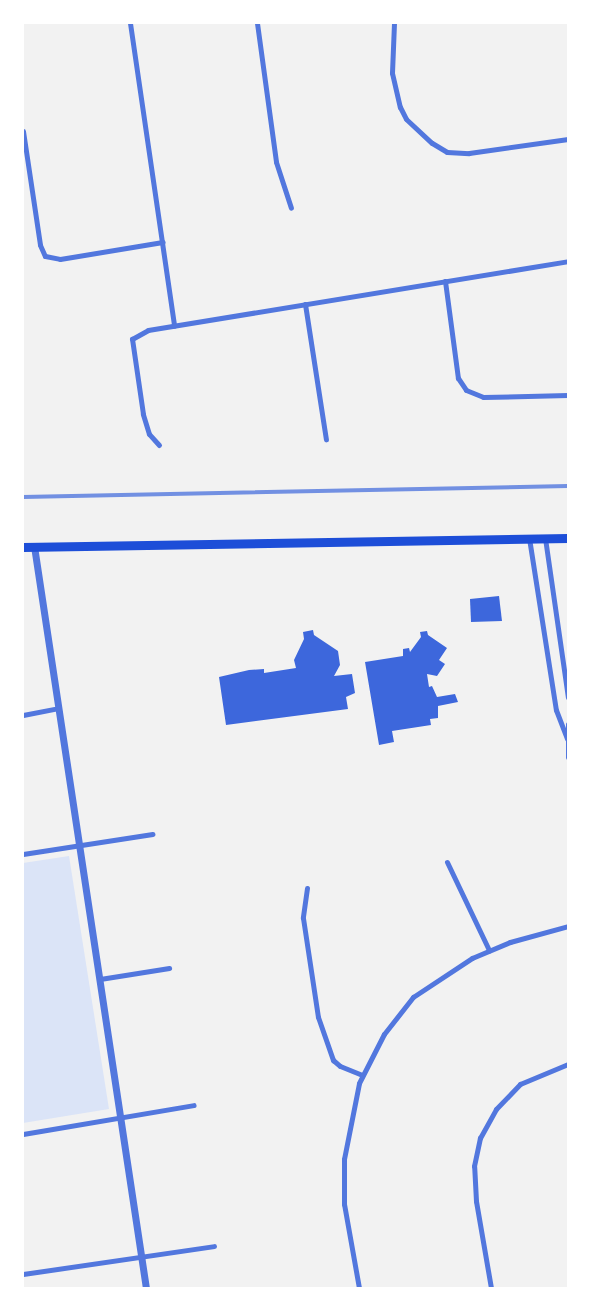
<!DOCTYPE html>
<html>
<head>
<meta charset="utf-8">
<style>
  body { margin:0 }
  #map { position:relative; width:591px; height:1311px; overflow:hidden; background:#f2f2f2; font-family:"Titillium Web",sans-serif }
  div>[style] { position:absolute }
  .green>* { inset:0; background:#dbe4f7 }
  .building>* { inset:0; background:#3d67dc }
  .minor>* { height:5px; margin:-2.5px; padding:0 2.5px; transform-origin:2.5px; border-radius:2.5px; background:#5277de }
  .tertiary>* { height:7px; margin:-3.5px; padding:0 3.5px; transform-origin:3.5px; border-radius:3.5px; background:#5277de }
  .primary>* { height:9px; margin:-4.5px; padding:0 4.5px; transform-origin:4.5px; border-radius:4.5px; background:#1d4ed8 }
  .rail>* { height:3.5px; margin:-1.75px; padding:0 1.75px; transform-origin:1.75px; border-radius:1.75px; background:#7290e2 }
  span { translate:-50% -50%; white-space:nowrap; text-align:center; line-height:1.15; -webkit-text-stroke:7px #fff; paint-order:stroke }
  .frame { position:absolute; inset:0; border:24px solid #fff; pointer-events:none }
</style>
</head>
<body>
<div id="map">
  <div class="green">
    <div style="clip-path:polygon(69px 856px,109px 1109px,23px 1123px,23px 863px)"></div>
  </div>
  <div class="building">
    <div style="clip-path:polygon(499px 596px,502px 621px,471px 622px,470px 599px)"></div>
    <div style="clip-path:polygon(313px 630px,314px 635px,338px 651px,340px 665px,334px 676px,352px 674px,355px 693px,346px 697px,348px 709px,226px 725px,219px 677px,249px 670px,264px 669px,264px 673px,296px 668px,294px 660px,304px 639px,303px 632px)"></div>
    <div style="clip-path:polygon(427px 631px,428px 635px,447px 648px,439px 660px,445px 664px,437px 676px,427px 674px,429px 687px,432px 686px,437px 697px,455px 694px,458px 702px,438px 706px,438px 718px,430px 719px,431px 725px,392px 731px,394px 742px,379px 745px,365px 662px,403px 656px,403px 649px,409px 648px,410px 652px,421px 637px,420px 632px)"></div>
  </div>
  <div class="minor">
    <div style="left:130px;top:23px;width:306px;rotate:81.7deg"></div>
    <div style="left:257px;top:23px;width:140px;rotate:82.2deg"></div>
    <div style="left:276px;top:162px;width:48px;rotate:71.9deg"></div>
    <div style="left:394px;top:23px;width:50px;rotate:92.3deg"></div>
    <div style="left:392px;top:73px;width:35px;rotate:77deg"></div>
    <div style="left:400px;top:107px;width:13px;rotate:63deg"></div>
    <div style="left:406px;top:119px;width:35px;rotate:43deg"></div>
    <div style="left:432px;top:143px;width:17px;rotate:31deg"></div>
    <div style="left:447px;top:152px;width:22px;rotate:3deg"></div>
    <div style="left:469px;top:153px;width:100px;rotate:-8deg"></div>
    <div style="left:23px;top:131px;width:115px;rotate:81.5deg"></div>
    <div style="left:40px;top:245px;width:12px;rotate:66deg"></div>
    <div style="left:45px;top:256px;width:15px;rotate:11deg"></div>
    <div style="left:60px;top:259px;width:104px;rotate:-9.4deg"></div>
    <div style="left:445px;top:281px;width:98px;rotate:82.4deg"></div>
    <div style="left:458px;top:378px;width:14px;rotate:56deg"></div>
    <div style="left:466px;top:390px;width:18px;rotate:22deg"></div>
    <div style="left:483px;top:397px;width:85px;rotate:-1.3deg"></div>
    <div style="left:305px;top:304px;width:137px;rotate:81.2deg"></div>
    <div style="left:159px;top:445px;width:15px;rotate:-132deg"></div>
    <div style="left:149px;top:434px;width:21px;rotate:-107deg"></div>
    <div style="left:143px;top:414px;width:76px;rotate:-98.3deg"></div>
    <div style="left:132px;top:339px;width:18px;rotate:-29deg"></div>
    <div style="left:148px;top:330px;width:426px;rotate:-9.3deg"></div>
    <div style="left:529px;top:538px;width:174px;rotate:81.1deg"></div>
    <div style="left:556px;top:710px;width:31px;rotate:69deg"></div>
    <div style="left:545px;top:538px;width:161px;rotate:81.8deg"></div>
    <div style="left:23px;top:715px;width:36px;rotate:-11deg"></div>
    <div style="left:568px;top:724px;width:33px;rotate:90deg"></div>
    <div style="left:23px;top:854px;width:131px;rotate:-8.8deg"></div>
    <div style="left:447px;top:862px;width:98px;rotate:64.5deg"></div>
    <div style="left:307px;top:888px;width:30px;rotate:98deg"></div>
    <div style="left:303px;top:918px;width:100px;rotate:81.4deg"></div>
    <div style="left:318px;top:1017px;width:46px;rotate:70.8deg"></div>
    <div style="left:333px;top:1060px;width:9px;rotate:41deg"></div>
    <div style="left:340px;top:1066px;width:24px;rotate:22deg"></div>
    <div style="left:100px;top:979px;width:70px;rotate:-9.1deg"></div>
    <div style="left:23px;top:1134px;width:173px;rotate:-9.6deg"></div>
    <div style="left:23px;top:1274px;width:193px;rotate:-8.3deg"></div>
    <div style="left:359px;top:1288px;width:85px;rotate:-100.1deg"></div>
    <div style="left:344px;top:1204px;width:45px;rotate:-90deg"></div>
    <div style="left:344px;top:1159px;width:77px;rotate:-78.8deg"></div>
    <div style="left:359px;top:1083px;width:55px;rotate:-63deg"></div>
    <div style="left:384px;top:1034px;width:47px;rotate:-51.9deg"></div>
    <div style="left:413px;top:997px;width:71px;rotate:-33.5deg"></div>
    <div style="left:472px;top:958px;width:41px;rotate:-22.8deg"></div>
    <div style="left:510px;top:942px;width:60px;rotate:-15.4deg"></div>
    <div style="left:491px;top:1288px;width:88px;rotate:-99.8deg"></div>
    <div style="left:476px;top:1201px;width:35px;rotate:-93deg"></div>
    <div style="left:474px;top:1166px;width:29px;rotate:-78deg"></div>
    <div style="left:480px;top:1138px;width:33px;rotate:-61deg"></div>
    <div style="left:496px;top:1109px;width:35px;rotate:-46deg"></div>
    <div style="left:520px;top:1084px;width:52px;rotate:-22.6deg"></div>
  </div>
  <div class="tertiary">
    <div style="left:34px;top:546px;width:750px;rotate:81.42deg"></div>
  </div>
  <div class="primary">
    <div style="left:23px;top:547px;width:545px;rotate:-0.95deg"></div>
  </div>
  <div class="rail">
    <div style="left:23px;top:497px;width:545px;rotate:-1.16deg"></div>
  </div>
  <div class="frame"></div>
</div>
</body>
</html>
